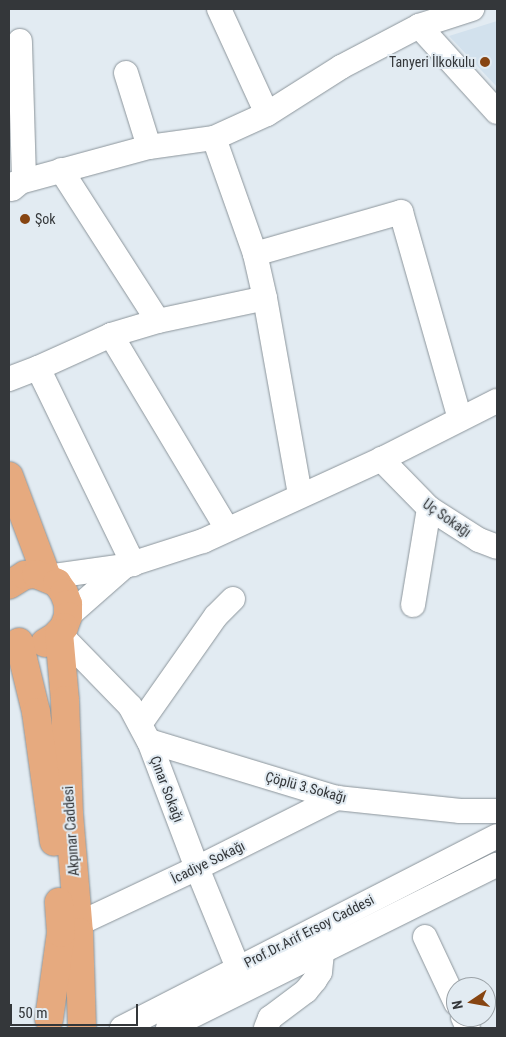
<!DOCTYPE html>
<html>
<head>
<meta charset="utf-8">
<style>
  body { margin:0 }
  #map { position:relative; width:506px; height:1037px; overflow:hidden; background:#e2ebf2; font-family:"Roboto Condensed",sans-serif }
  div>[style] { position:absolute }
  .built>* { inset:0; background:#d2e1ed }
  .roads { filter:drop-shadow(0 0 1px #8c959b) drop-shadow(0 0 1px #8c959b) }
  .minor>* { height:24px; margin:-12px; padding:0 12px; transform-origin:12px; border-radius:12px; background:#fff }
  .major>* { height:28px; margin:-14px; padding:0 14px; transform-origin:14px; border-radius:14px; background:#e6aa7f }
  .dots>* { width:14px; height:14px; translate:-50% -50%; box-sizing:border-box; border:2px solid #e2ebf2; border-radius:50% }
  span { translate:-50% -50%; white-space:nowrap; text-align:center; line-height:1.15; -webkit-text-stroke:4px #e2ebf2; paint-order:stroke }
  .poi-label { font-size:14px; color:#34373a }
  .right { translate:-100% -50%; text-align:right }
  .left { translate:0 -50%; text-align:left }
  .street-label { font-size:14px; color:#34373a }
  .frame { position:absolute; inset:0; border:10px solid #34373a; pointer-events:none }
  .north { position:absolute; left:446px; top:977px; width:50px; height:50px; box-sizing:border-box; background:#e2ebf2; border:1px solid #9ca3a8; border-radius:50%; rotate:258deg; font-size:14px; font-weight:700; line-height:20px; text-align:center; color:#34373a }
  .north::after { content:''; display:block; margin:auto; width:18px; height:22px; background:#874512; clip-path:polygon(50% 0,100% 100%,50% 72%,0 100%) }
  .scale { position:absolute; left:10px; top:1004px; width:128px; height:22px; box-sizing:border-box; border:2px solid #34373a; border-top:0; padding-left:6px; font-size:15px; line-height:18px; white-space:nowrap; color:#34373a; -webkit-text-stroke:4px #e2ebf2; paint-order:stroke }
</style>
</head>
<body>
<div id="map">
  <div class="built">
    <div style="clip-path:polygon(497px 21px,497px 87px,449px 36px)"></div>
  </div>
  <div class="roads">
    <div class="minor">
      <div style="left:219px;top:9px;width:115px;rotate:65.4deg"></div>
      <div style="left:419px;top:26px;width:116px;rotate:47.8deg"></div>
      <div style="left:126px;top:73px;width:77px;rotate:72.7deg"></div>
      <div style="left:214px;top:138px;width:123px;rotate:70.5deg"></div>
      <div style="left:255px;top:254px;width:45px;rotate:77.2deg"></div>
      <div style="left:265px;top:298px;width:200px;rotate:79.9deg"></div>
      <div style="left:61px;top:170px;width:179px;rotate:57.3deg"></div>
      <div style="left:9px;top:185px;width:145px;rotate:-15.2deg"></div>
      <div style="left:149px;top:147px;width:66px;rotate:-7.9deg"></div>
      <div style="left:214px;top:138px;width:58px;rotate:-24.4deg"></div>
      <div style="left:267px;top:114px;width:88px;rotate:-32.4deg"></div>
      <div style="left:341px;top:67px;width:88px;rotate:-27.7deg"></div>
      <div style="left:419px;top:26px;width:56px;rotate:-17.8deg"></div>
      <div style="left:12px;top:189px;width:16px;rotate:-40deg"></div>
      <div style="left:24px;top:179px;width:138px;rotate:-91.7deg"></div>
      <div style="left:255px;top:254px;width:152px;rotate:-16deg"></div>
      <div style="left:401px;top:212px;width:215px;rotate:74.1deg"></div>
      <div style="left:111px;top:335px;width:226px;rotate:59.1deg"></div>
      <div style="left:38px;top:368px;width:218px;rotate:64.1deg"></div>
      <div style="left:9px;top:379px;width:31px;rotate:-21deg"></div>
      <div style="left:38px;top:368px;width:80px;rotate:-24.3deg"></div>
      <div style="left:111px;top:335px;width:49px;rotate:-16.6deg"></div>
      <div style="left:158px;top:321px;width:109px;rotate:-12.1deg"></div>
      <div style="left:381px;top:459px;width:69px;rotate:45.6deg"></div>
      <div style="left:429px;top:508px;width:59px;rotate:32.6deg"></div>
      <div style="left:479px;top:540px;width:19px;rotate:21deg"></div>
      <div style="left:47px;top:577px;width:79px;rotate:-8deg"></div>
      <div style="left:125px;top:566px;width:82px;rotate:-17.8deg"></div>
      <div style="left:203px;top:541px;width:199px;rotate:-24.6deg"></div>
      <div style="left:384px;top:458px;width:127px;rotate:-26.8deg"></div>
      <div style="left:413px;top:605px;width:98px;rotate:-80.6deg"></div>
      <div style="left:68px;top:616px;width:76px;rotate:-41.3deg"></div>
      <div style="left:59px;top:633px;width:102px;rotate:45.8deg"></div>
      <div style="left:130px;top:706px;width:40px;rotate:62deg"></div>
      <div style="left:149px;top:741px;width:136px;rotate:69.3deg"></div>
      <div style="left:197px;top:868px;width:108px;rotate:67.7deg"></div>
      <div style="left:140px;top:724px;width:132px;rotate:-54.9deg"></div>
      <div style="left:216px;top:616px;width:24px;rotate:-45deg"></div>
      <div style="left:149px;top:741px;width:196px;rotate:16.9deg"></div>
      <div style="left:337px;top:798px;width:124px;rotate:6deg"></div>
      <div style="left:460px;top:811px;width:37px"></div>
      <div style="left:78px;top:924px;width:132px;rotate:-25.2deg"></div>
      <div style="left:197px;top:868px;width:157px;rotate:-26.6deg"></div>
      <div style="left:425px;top:937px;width:73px;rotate:64.8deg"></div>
      <div style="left:463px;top:1017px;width:12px;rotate:66deg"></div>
      <div style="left:122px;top:1028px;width:421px;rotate:-27.1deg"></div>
      <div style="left:168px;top:1028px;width:367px;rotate:-26.4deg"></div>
      <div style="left:266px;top:1028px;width:11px;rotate:-68deg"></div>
      <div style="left:270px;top:1018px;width:45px;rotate:-36.9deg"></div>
      <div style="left:306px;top:991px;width:14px;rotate:-51deg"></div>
      <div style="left:315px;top:980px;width:9px;rotate:-58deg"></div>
      <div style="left:320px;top:972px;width:19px;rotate:-84deg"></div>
    </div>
    <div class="major">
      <div style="left:9px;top:476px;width:108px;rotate:69.4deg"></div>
      <div style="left:9px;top:585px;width:19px;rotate:-32deg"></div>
      <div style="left:25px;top:575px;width:11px;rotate:-5deg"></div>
      <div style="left:36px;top:574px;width:23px;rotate:23deg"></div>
      <div style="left:57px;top:583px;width:12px;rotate:55deg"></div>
      <div style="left:64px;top:593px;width:12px;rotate:70deg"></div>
      <div style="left:68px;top:604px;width:12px;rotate:90deg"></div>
      <div style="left:68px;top:616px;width:12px;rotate:110deg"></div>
      <div style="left:64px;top:627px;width:12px;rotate:132deg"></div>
      <div style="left:56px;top:636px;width:13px;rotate:148deg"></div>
      <div style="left:59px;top:633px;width:67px;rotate:84.9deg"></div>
      <div style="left:65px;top:700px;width:114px;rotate:88deg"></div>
      <div style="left:69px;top:814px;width:118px;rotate:85.2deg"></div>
      <div style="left:79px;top:932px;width:96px;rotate:88.2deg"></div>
      <div style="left:19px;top:642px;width:72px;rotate:76.3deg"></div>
      <div style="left:36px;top:712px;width:131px;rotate:82.1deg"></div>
      <div style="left:49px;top:1019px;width:87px;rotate:-82.1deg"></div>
      <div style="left:61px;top:933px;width:31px;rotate:-94deg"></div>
    </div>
  </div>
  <div class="dots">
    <div style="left:485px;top:62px;background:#874512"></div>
    <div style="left:25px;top:219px;background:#874512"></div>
  </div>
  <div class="poi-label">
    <span class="right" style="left:475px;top:62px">Tanyeri İlkokulu</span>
    <span class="left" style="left:35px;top:219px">Şok</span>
  </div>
  <div class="street-label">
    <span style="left:447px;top:518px;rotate:35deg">Uç Sokağı</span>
    <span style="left:306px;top:787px;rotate:15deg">Çöplü 3.Sokağı</span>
    <span style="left:167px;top:789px;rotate:69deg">Çınar Sokağı</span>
    <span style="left:71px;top:831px;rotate:-94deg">Akpınar Caddesi</span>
    <span style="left:208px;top:862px;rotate:-26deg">İcadiye Sokağı</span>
    <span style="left:309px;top:931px;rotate:-27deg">Prof.Dr.Arif Ersoy Caddesi</span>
  </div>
  <div class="frame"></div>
  <div class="north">N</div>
  <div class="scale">50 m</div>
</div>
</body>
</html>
